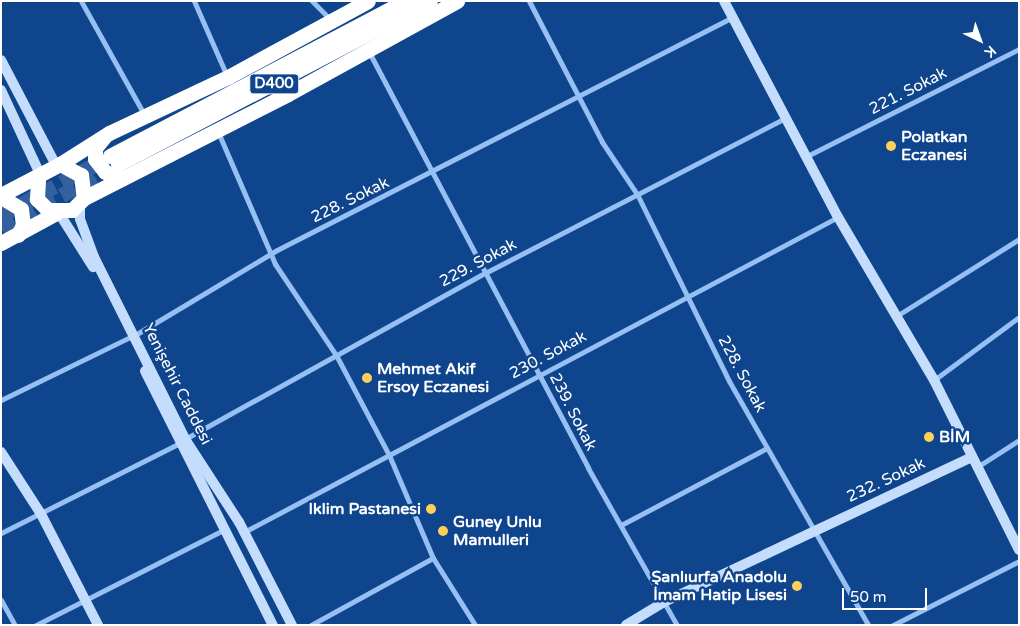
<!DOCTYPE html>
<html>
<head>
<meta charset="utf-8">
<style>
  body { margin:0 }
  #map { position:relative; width:1020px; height:626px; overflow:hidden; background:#0f458d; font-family:"Varela Round",sans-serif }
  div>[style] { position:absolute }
  .highway-tunnel>* { height:15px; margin-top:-7.5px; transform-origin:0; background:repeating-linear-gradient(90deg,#33619e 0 15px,transparent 0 23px) }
  .street>* { height:5px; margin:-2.5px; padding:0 2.5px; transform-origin:2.5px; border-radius:2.5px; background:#96c0f3 }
  .secondary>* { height:10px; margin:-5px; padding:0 5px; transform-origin:5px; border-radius:5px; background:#c5ddfd }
  .highway>* { height:15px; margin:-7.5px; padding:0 7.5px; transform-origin:7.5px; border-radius:7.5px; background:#fff }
  .dots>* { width:14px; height:14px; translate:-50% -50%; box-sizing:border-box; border:2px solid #0f458d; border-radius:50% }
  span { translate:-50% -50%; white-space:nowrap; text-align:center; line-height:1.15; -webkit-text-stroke:5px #0f458d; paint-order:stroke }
  .shield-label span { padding:1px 4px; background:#0f458d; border:1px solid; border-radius:4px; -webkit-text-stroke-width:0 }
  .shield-label { font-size:15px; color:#fff; font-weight:700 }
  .street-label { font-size:16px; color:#fff }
  .poi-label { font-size:16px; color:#fff; font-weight:700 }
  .left { translate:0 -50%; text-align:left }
  .right { translate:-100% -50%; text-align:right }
  .frame { position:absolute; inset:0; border:2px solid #fff; pointer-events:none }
  .north { position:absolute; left:955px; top:15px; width:50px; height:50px; -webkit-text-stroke:4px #0f458d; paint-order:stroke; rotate:138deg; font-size:14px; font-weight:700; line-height:20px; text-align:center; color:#fff }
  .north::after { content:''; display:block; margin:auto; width:18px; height:22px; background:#fff; clip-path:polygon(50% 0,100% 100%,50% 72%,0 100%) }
  .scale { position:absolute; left:842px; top:588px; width:85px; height:22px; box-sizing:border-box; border:2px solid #fff; border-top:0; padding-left:6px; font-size:15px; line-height:18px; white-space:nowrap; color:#fff; -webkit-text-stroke:4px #0f458d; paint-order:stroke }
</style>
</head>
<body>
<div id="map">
  <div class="highway-tunnel">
    <div style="left:1px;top:215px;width:123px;rotate:-28.2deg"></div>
    <div style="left:1px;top:228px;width:131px;rotate:-28.3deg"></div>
  </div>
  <div class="street">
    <div style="left:81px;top:1px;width:129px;rotate:60.9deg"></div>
    <div style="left:194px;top:1px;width:82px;rotate:66.3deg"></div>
    <div style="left:312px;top:1px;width:25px;rotate:45deg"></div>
    <div style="left:529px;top:1px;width:159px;rotate:62.6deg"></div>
    <div style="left:602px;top:142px;width:63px;rotate:56.1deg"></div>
    <div style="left:637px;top:194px;width:208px;rotate:63.8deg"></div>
    <div style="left:729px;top:381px;width:281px;rotate:60.3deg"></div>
    <div style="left:369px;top:52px;width:470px;rotate:62.2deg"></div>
    <div style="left:588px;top:468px;width:180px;rotate:60.5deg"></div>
    <div style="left:218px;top:132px;width:144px;rotate:66.6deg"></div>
    <div style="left:275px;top:264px;width:110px;rotate:56.2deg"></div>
    <div style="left:336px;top:355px;width:113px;rotate:62.1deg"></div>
    <div style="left:389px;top:455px;width:112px;rotate:66.9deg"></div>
    <div style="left:433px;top:558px;width:79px;rotate:57.9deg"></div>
    <div style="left:809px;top:155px;width:235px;rotate:-26.8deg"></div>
    <div style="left:898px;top:315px;width:143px;rotate:-32.1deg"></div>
    <div style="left:135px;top:335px;width:165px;rotate:-30.9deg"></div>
    <div style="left:277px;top:250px;width:512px;rotate:-27.07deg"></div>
    <div style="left:934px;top:380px;width:106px;rotate:-36.5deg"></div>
    <div style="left:1px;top:400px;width:144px;rotate:-26deg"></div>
    <div style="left:185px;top:439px;width:343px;rotate:-29deg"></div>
    <div style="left:485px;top:273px;width:340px;rotate:-27.3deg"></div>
    <div style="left:977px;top:467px;width:50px;rotate:-32.7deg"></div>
    <div style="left:621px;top:525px;width:165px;rotate:-27.8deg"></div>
    <div style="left:244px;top:532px;width:672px;rotate:-27.94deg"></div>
    <div style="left:1px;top:533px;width:198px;rotate:-26.7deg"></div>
    <div style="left:1px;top:600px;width:29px;rotate:61deg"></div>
    <div style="left:36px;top:625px;width:210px;rotate:-26.9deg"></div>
    <div style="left:311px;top:625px;width:139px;rotate:-28.8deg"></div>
    <div style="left:893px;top:625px;width:141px;rotate:-26.9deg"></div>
  </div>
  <div class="secondary">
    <div style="left:724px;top:1px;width:244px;rotate:62.2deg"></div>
    <div style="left:838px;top:217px;width:189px;rotate:59.5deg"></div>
    <div style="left:934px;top:380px;width:190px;rotate:63.4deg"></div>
    <div style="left:1px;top:60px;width:119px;rotate:62.4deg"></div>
    <div style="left:1px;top:90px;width:93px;rotate:65.1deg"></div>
    <div style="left:80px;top:202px;width:17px;rotate:90deg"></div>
    <div style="left:80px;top:219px;width:40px;rotate:69.8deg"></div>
    <div style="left:94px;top:257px;width:203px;rotate:63.4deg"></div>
    <div style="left:185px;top:439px;width:99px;rotate:57deg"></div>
    <div style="left:239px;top:522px;width:116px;rotate:62.8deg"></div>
    <div style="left:59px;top:213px;width:64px;rotate:57.8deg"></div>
    <div style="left:145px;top:371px;width:284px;rotate:63.3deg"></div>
    <div style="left:1px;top:452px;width:74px;rotate:57.2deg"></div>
    <div style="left:41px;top:514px;width:125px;rotate:62.8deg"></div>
    <div style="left:626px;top:625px;width:44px;rotate:-31.2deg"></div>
    <div style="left:664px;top:602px;width:338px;rotate:-25.2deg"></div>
  </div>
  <div class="highway">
    <div style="left:104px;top:137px;width:14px;rotate:129deg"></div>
    <div style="left:95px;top:148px;width:11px;rotate:90deg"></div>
    <div style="left:95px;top:159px;width:16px;rotate:52deg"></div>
    <div style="left:105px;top:172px;width:17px;rotate:21deg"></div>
    <div style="left:110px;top:156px;width:333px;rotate:-27.7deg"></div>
    <div style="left:60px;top:164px;width:58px;rotate:-32.3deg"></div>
    <div style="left:109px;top:133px;width:132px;rotate:-25.2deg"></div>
    <div style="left:228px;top:77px;width:159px;rotate:-28.5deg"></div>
    <div style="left:118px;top:164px;width:352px;rotate:-27.6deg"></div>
    <div style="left:1px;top:195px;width:67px;rotate:-27.7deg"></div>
    <div style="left:60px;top:164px;width:24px;rotate:28deg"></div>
    <div style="left:81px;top:175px;width:23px;rotate:83deg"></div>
    <div style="left:84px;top:198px;width:17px;rotate:135deg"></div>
    <div style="left:72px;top:210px;width:24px;rotate:180deg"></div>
    <div style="left:48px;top:210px;width:16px;rotate:-135deg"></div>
    <div style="left:37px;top:199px;width:22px;rotate:-87deg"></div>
    <div style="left:1px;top:197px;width:23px;rotate:31deg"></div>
    <div style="left:21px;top:209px;width:16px;rotate:83deg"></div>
    <div style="left:23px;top:225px;width:11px;rotate:117deg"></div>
    <div style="left:84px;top:198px;width:229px;rotate:-27deg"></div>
    <div style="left:288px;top:94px;width:193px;rotate:-28.8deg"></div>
    <div style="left:1px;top:243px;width:63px;rotate:-28.6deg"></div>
  </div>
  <div class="dots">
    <div style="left:891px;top:146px;background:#ffd058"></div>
    <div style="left:367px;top:378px;background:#ffd058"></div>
    <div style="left:929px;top:437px;background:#ffd058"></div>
    <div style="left:431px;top:509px;background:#ffd058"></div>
    <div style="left:443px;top:531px;background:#ffd058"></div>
    <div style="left:797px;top:586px;background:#ffd058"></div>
  </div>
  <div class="shield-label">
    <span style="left:274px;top:84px">D400</span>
  </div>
  <div class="street-label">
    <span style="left:908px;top:91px;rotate:-27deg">221. Sokak</span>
    <span style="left:350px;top:200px;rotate:-26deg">228. Sokak</span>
    <span style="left:478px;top:263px;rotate:-28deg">229. Sokak</span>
    <span style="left:548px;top:355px;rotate:-28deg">230. Sokak</span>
    <span style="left:742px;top:374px;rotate:62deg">228. Sokak</span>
    <span style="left:177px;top:384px;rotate:63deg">Yenişehir Caddesi</span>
    <span style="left:573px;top:412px;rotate:63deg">239. Sokak</span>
    <span style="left:886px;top:480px;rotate:-25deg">232. Sokak</span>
  </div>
  <div class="poi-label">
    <span class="left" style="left:901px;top:146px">Polatkan<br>Eczanesi</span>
    <span class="left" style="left:377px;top:378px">Mehmet Akif<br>Ersoy Eczanesi</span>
    <span class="left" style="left:939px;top:437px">BİM</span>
    <span class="right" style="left:421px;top:509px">Iklim Pastanesi</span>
    <span class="left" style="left:453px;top:531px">Guney Unlu<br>Mamulleri</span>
    <span class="right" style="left:787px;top:586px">Şanlıurfa Anadolu<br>İmam Hatip Lisesi</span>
  </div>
  <div class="frame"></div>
  <div class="north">K</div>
  <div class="scale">50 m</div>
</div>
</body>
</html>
